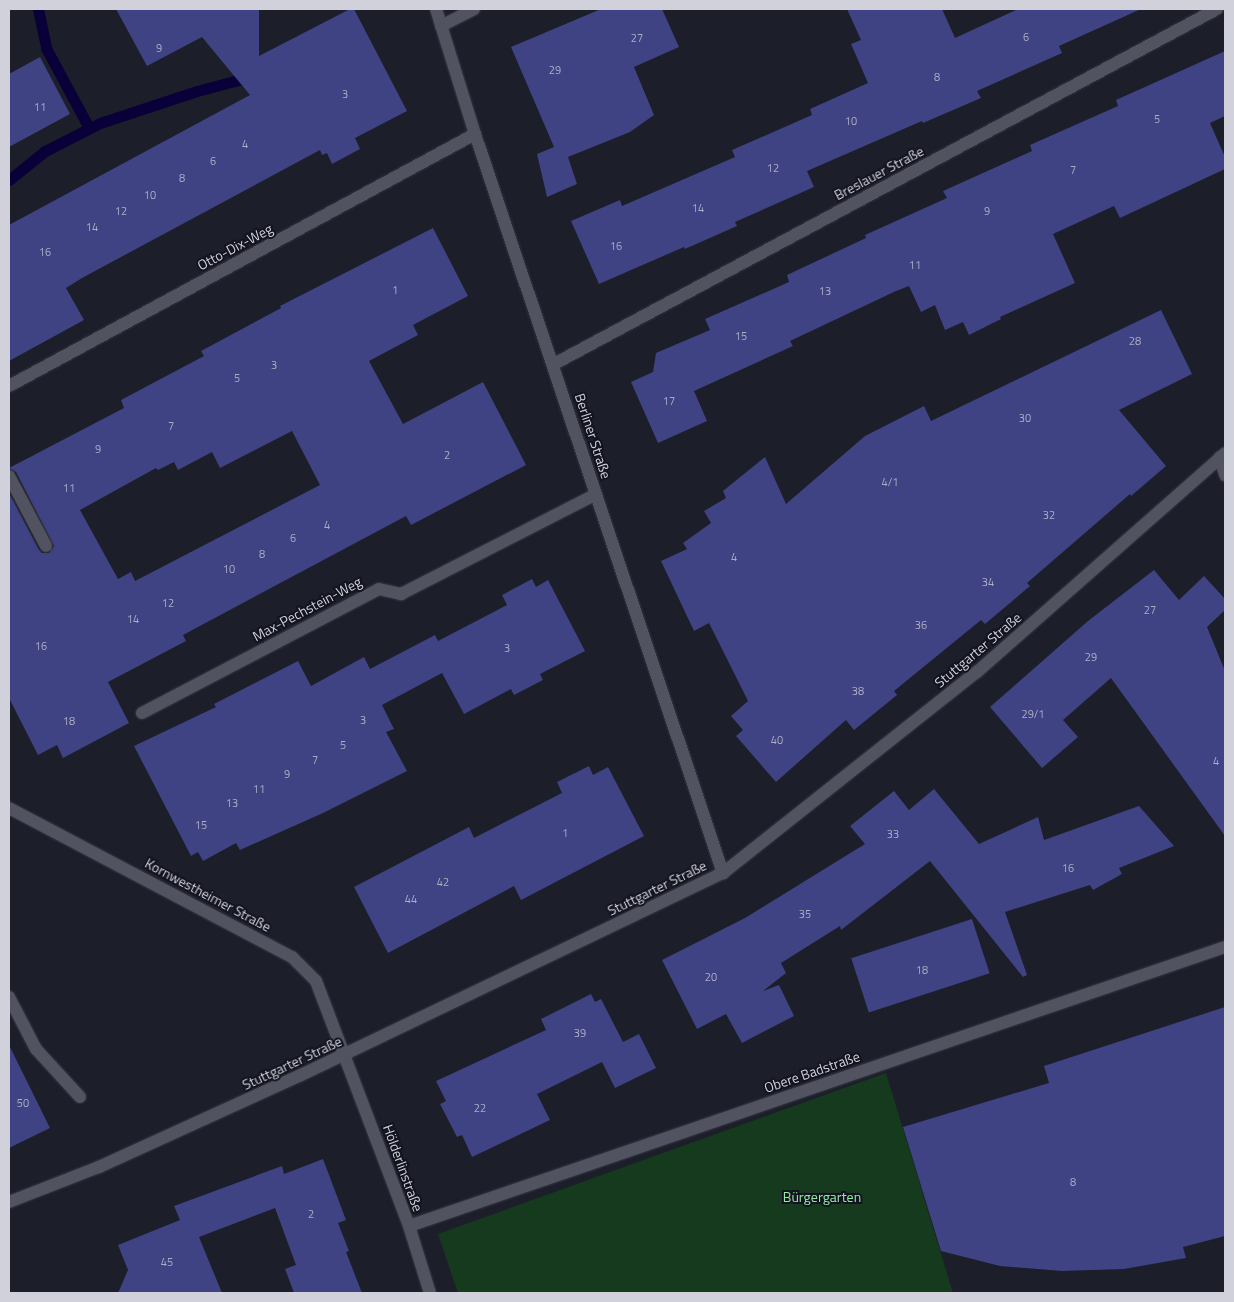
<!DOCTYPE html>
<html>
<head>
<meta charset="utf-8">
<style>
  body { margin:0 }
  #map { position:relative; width:1234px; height:1302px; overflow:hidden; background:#1c1e2a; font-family:"Titillium Web",sans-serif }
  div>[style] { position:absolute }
  .green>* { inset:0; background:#163a1e }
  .stream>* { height:11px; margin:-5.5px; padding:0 5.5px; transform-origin:5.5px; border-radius:5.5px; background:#0a0039 }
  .building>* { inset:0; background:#3f4283; transform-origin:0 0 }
  .roads { filter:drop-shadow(0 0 1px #373842) drop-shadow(0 0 1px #373842) }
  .street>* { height:12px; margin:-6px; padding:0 6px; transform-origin:6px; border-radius:6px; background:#515361 }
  span { translate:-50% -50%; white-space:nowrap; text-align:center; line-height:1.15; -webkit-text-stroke:4px #131420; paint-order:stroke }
  .number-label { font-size:11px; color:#acadc4 }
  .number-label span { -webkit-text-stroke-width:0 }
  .street-label { font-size:14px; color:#d0d1da }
  .park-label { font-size:14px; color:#91eda1 }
  .frame { position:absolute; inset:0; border:10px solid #d0d1da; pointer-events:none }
</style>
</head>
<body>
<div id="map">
  <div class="green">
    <div style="clip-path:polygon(886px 1073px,953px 1293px,458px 1293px,438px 1234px)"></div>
  </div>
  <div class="stream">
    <div style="left:38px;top:9px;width:40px;rotate:78deg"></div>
    <div style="left:46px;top:48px;width:91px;rotate:61.7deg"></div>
    <div style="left:9px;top:180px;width:46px;rotate:-38.9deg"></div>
    <div style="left:45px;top:151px;width:62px;rotate:-27deg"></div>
    <div style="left:100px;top:123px;width:102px;rotate:-18.3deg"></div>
    <div style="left:197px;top:91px;width:47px;rotate:-14.9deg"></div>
  </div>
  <div class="building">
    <div style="clip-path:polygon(116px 9px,259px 9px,259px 56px,350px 9px,354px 9px,407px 111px,355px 138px,360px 149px,332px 164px,327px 153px,322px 155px,320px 150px,82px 278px,66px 288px,84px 320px,9px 361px,9px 225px,250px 95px,202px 37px,147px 66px)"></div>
    <div style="clip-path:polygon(601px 9px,662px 9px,679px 47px,634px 67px,654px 115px,630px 132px,568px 157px,577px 184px,547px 197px,537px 154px,554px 147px,511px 47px)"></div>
    <div style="clip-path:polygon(847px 9px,942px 9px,955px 38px,1018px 9px,1141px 9px,1059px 46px,1062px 53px,977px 91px,981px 98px,923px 123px,922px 121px,807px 171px,814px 187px,735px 222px,737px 226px,685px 249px,684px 247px,599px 284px,571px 221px,620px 200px,622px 206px,735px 157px,732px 150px,812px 115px,810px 109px,868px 83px,851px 44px,861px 40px)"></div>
    <div style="clip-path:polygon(1225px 51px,1225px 116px,1210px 123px,1225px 157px,1225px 169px,1120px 218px,1114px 206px,1053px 234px,1075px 283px,1000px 317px,1001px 319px,969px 335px,963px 322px,945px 330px,935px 305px,921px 312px,909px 286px,896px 291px,790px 341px,793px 346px,694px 391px,707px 421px,658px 443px,631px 382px,653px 372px,656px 353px,710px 330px,705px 319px,789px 282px,787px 275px,866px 238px,865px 235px,947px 198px,943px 191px,1032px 151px,1030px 145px,1118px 106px,1116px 100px)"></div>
    <div style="clip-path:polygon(40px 57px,70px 114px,9px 147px,9px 74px)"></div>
    <div style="clip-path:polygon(evenodd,433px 228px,468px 296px,413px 325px,418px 335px,369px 361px,403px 424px,483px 382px,526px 465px,411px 525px,406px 516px,183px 635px,186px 641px,108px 682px,129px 723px,63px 758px,57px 745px,38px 755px,9px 698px,9px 493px,39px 550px,42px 553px,49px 553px,54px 546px,16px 472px,9px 468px,124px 408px,121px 400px,204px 356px,201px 351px,281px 308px,280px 306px,433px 228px,292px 431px,320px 485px,135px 581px,131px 572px,118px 579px,80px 510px,156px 468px,158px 470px,174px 462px,178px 470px,212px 452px,220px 468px,292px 431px)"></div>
    <div style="clip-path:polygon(1161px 310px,1192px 374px,1119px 410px,1166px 466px,1131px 496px,1130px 494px,1027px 583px,1030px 586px,985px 624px,981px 620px,894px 691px,897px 695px,854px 730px,846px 720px,776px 782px,736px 736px,743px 730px,731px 716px,748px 701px,709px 623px,694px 631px,661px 561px,687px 549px,683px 543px,711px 523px,704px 511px,726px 498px,723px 491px,765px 457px,786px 504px,865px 436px,924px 406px,931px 421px)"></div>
    <div style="clip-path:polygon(1154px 570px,1179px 600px,1204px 576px,1225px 599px,1225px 610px,1207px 627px,1225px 671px,1225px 836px,1111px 678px,1063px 720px,1078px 737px,1042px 768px,990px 707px,1088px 621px)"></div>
    <div style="clip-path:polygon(532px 579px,536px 587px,548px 580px,585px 651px,540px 674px,543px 680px,514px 695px,511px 689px,464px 714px,442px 673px,382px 705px,394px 729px,386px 732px,407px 771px,323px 813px,240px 850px,236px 843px,203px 861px,198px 852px,191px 856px,134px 746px,216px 707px,214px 704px,298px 661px,311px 686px,364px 657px,370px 669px,435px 635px,438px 641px,507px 605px,502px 595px)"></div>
    <div style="clip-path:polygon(589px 766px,593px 775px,608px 767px,644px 836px,521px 900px,514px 886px,388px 953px,354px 887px,469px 827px,474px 838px,562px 793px,557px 782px)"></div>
    <div style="clip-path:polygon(934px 789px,979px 844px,1038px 817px,1044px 840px,1139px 806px,1174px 846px,1119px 868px,1122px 874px,1093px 890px,1090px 885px,1005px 912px,1027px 975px,1023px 977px,930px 861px,841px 930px,840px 926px,781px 963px,786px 973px,763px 991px,779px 985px,794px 1016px,742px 1043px,726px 1014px,697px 1029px,662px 960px,745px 918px,865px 844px,850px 826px,894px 791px,909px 810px)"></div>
    <div style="left:972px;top:919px;width:57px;height:127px;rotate:72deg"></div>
    <div style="clip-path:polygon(591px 994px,595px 1002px,601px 999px,623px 1042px,639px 1034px,656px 1068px,615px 1088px,602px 1062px,537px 1094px,550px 1120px,472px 1157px,462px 1135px,457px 1137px,440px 1104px,446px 1101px,436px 1081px,546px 1030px,541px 1019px)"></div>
    <div style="clip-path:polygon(1225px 1007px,1225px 1236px,1183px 1247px,1186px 1258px,1124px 1269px,1062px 1271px,1000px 1266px,941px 1251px,903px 1127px,1049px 1083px,1044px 1066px)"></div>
    <div style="clip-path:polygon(9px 1045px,50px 1128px,9px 1148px)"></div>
    <div style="clip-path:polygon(323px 1159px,346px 1220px,338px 1223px,349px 1251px,346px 1252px,362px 1293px,294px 1293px,285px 1269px,296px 1265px,275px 1208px,199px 1237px,222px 1293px,118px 1293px,128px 1270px,118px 1245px,180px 1220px,174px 1206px,282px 1166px,284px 1174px)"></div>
  </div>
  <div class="roads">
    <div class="street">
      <div style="left:436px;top:9px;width:131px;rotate:72.7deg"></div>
      <div style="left:475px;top:134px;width:780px;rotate:71.45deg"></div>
      <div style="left:441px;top:26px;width:37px;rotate:-27deg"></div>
      <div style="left:554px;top:364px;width:752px;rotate:-28.17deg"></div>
      <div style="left:9px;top:386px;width:530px;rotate:-28.4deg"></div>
      <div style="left:1220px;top:457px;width:19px;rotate:74deg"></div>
      <div style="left:9px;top:476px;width:79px;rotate:62.1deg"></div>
      <div style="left:142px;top:713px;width:267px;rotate:-27.6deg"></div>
      <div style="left:379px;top:589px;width:23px;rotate:13deg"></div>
      <div style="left:401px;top:594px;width:219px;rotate:-27.1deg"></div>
      <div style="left:9px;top:808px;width:320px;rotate:27.8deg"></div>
      <div style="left:292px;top:957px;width:34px;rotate:45deg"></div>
      <div style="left:316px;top:981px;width:262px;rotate:69.2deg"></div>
      <div style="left:409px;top:1226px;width:70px;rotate:72.6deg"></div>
      <div style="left:9px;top:997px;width:59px;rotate:62.6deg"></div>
      <div style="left:36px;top:1049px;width:65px;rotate:47.5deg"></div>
      <div style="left:9px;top:1202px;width:97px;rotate:-21.3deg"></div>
      <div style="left:99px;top:1167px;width:220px;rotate:-24.5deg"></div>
      <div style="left:299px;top:1076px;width:470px;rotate:-25.6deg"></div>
      <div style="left:723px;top:873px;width:324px;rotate:-38.4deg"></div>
      <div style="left:977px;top:672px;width:331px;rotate:-41.4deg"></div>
      <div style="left:409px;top:1226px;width:862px;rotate:-18.88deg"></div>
    </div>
  </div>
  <div class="number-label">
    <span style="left:1026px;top:37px">6</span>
    <span style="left:637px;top:38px">27</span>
    <span style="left:159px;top:48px">9</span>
    <span style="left:555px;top:70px">29</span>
    <span style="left:937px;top:77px">8</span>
    <span style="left:345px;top:94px">3</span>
    <span style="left:40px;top:107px">11</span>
    <span style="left:1157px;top:119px">5</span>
    <span style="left:851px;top:121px">10</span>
    <span style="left:245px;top:144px">4</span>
    <span style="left:213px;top:161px">6</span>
    <span style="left:773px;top:168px">12</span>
    <span style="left:1073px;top:170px">7</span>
    <span style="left:182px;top:178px">8</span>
    <span style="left:150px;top:195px">10</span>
    <span style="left:698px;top:208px">14</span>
    <span style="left:121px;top:211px">12</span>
    <span style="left:987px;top:211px">9</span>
    <span style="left:92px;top:227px">14</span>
    <span style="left:616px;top:246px">16</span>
    <span style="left:45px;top:252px">16</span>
    <span style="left:915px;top:265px">11</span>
    <span style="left:395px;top:290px">1</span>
    <span style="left:825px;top:291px">13</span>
    <span style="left:741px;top:336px">15</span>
    <span style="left:1135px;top:341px">28</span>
    <span style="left:274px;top:365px">3</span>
    <span style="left:237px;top:378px">5</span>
    <span style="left:669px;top:401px">17</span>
    <span style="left:1025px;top:418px">30</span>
    <span style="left:171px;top:426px">7</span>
    <span style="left:98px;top:449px">9</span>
    <span style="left:447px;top:455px">2</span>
    <span style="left:890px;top:482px">4/1</span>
    <span style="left:69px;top:488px">11</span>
    <span style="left:1049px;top:515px">32</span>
    <span style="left:327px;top:525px">4</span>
    <span style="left:293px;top:538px">6</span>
    <span style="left:262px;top:554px">8</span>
    <span style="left:734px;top:557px">4</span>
    <span style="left:229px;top:569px">10</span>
    <span style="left:988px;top:582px">34</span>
    <span style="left:168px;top:603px">12</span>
    <span style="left:1150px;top:610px">27</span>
    <span style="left:133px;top:619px">14</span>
    <span style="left:921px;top:625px">36</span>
    <span style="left:41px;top:646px">16</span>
    <span style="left:507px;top:648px">3</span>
    <span style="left:1091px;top:657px">29</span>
    <span style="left:858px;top:691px">38</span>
    <span style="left:1033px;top:714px">29/1</span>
    <span style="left:363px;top:720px">3</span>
    <span style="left:69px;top:721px">18</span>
    <span style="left:777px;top:740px">40</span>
    <span style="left:343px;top:745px">5</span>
    <span style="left:315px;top:760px">7</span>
    <span style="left:1216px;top:761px">4</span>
    <span style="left:287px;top:774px">9</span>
    <span style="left:259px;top:789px">11</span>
    <span style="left:232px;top:803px">13</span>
    <span style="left:201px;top:825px">15</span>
    <span style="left:565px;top:833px">1</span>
    <span style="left:893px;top:834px">33</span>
    <span style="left:1068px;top:868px">16</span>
    <span style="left:443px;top:882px">42</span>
    <span style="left:411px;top:899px">44</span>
    <span style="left:805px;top:914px">35</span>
    <span style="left:922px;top:970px">18</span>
    <span style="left:711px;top:977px">20</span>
    <span style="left:580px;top:1033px">39</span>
    <span style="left:23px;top:1103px">50</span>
    <span style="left:480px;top:1108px">22</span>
    <span style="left:1073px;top:1182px">8</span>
    <span style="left:311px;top:1214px">2</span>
    <span style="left:167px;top:1262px">45</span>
  </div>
  <div class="street-label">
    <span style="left:879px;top:173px;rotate:-28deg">Breslauer Straße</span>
    <span style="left:235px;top:247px;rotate:-28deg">Otto-Dix-Weg</span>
    <span style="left:593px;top:436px;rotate:72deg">Berliner Straße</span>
    <span style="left:307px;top:609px;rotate:-28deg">Max-Pechstein-Weg</span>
    <span style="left:978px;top:650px;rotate:-40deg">Stuttgarter Straße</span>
    <span style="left:657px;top:888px;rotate:-26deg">Stuttgarter Straße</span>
    <span style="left:208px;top:895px;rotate:28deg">Kornwestheimer Straße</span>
    <span style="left:292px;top:1063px;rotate:-25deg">Stuttgarter Straße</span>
    <span style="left:812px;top:1072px;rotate:-19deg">Obere Badstraße</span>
    <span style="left:403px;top:1168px;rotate:70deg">Hölderlinstraße</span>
  </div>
  <div class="park-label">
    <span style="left:822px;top:1197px">Bürgergarten</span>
  </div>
  <div class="frame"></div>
</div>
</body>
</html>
